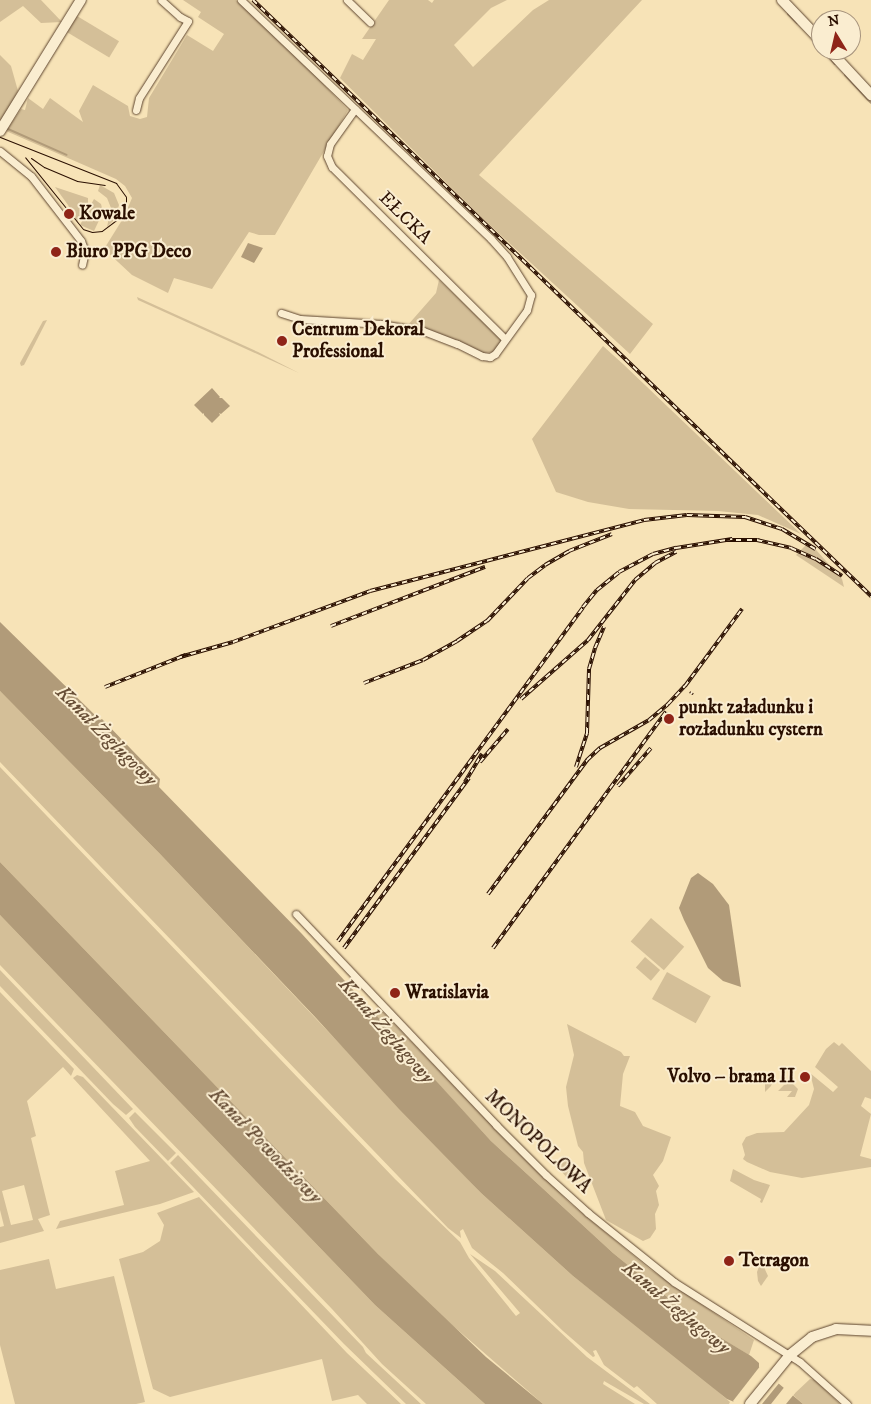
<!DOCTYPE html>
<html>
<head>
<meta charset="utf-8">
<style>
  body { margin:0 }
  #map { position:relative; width:871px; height:1404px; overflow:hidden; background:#f7e3b7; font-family:"IM FELL DW Pica",serif }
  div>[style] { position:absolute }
  .green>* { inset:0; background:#d4bf98; transform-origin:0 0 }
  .water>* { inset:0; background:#b19b79 }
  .pier>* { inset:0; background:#f7e3b7 }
  .stream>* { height:2px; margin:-1px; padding:0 1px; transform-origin:1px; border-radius:1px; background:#b19b79 }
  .roads { filter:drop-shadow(0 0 1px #5d442e) drop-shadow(0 0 1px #5d442e) }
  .street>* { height:7px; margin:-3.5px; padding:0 3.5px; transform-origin:3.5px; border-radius:3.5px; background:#faedd0 }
  .secondary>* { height:10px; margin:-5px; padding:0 5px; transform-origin:5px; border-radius:5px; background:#faedd0 }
  .tram>* { height:1px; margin:-0.5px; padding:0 0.5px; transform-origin:0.5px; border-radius:0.5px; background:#2a0f00 }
  .rail>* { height:4px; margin-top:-2px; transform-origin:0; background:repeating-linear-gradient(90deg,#faedd0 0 5.5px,#2a0f00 0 11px); box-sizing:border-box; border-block:1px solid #2a0f00 }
  .dots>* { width:14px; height:14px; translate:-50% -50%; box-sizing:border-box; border:2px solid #faedd0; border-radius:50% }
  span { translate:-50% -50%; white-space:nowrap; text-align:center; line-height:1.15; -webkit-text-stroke:4px #faedd0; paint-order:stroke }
  .poi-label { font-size:19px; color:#2a0f00; font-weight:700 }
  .left { translate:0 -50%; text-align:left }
  .right { translate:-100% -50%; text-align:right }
  .street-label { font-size:19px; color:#2a0f00 }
  .water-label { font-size:20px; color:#674e36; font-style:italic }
  .north { position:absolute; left:811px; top:10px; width:50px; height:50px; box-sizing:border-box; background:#faedd0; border:1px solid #a7947d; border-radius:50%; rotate:351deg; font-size:14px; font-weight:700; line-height:20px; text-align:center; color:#2a0f00 }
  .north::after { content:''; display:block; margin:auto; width:18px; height:22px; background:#8f2418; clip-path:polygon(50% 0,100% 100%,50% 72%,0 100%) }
</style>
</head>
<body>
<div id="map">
  <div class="green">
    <div style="clip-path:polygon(0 0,41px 0,62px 22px,41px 23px,23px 6px,0 22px)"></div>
    <div style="clip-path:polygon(183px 0,236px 0,309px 69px,348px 110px,275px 235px,259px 235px,249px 232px,212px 289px,174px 278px,168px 293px,132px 275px,104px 249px,124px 217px,132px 198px,125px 186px,116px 179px,6px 131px,21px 109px,25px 110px,28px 98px,43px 109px,50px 98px,83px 122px,79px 111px,93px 85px,128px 106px,130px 116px,140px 119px,147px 117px,149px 98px,187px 35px,213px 51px,224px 34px,198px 17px,201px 12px)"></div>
    <div style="clip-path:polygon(389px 0,428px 0,432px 3px,434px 0,507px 0,491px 8px,454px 45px,473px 67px,533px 10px,549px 0,642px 0,479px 175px,653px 324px,630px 354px,482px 218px,340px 78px,352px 54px,363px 60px,376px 39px,362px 39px)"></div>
    <div style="left:77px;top:16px;width:49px;height:19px;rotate:31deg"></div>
    <div style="clip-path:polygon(0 55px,11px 66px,18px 91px,0 124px)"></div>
    <div style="clip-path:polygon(100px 185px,114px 193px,119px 205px,115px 219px,107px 227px,111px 208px,107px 198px,98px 191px)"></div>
    <div style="clip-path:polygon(55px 187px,88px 198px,88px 203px,77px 222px,68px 205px)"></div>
    <div style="clip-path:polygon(94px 199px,101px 204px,103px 212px,94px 231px,80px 225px)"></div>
    <div style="clip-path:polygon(439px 280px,501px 339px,499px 346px,492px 352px,482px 353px,407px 326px,436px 293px)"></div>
    <div style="clip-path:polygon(137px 297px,258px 352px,299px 373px,138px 300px)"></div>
    <div style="clip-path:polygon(47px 320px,24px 365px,21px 366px,20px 363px,43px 321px)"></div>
    <div style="clip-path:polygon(603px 346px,623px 364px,801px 534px,758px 515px,718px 511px,629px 509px,588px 502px,556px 492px,532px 439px)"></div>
    <div style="clip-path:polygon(809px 542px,842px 579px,844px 587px,796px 555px)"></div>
    <div style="clip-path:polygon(0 691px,161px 855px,481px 1193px,573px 1276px,690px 1367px,730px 1402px,729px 1404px,657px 1404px,637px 1386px,634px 1388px,604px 1365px,596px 1350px,593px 1351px,595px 1356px,593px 1357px,563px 1331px,503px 1273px,472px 1248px,463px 1229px,460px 1231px,461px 1238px,448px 1228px,0 762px)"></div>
    <div style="clip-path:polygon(0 767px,395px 1179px,460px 1242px,469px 1258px,516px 1316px,520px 1313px,470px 1254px,495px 1271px,587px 1357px,650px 1404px,644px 1404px,604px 1381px,603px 1384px,635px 1404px,543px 1404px,436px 1311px,378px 1254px,0 862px)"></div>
    <div style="clip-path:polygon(0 915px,375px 1305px,485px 1404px,426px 1404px,382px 1364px,332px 1309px,0 965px)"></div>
    <div style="left:651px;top:918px;width:44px;height:31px;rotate:41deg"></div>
    <div style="left:645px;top:957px;width:20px;height:14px;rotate:41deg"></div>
    <div style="clip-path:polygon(0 970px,69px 1042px,133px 1109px,126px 1115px,113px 1104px,39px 1027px,0 986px)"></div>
    <div style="left:667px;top:972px;width:50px;height:31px;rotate:29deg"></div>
    <div style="clip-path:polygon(evenodd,0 992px,74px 1069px,71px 1076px,63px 1067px,27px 1101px,36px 1136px,31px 1138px,50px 1215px,38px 1219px,44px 1231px,0 1243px,0 1227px,4px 1226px,0 1210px,0 992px,24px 1185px,33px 1220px,11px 1225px,2px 1191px,24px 1185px)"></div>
    <div style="clip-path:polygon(381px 1010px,476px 1109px,571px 1204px,651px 1270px,754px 1340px,749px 1355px,708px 1330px,613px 1253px,491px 1141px,374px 1014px)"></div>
    <div style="clip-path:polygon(567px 1024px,621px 1052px,624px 1056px,630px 1056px,623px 1074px,620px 1106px,635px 1112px,643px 1126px,671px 1137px,663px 1161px,653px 1175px,659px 1186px,656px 1191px,659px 1205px,655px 1214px,656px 1229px,650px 1238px,643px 1241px,606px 1220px,584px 1163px,583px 1152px,578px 1146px,568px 1106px,566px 1087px,574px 1055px)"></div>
    <div style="clip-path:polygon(834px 1042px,839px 1046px,842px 1043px,871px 1071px,871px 1099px,865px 1097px,861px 1106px,871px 1114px,860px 1156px,871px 1159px,871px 1167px,802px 1178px,770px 1172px,747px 1162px,743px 1159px,745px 1155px,742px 1144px,746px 1137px,757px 1133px,784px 1132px,809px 1105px,814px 1089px,810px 1073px,833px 1092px,838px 1087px,815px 1067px,826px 1049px)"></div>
    <div style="clip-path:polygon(765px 1073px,771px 1075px,773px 1080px,771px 1086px,765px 1092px)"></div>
    <div style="clip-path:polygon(77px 1075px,83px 1077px,194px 1192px,160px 1204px,56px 1229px,60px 1221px,124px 1205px,115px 1171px,150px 1161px,73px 1078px)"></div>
    <div style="clip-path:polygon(792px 1083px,798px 1089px,795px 1097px,787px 1097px,792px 1091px,778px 1091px,784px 1085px)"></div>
    <div style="clip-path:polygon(135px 1112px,176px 1153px,168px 1161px,135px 1127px,129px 1118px)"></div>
    <div style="clip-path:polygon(178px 1155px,363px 1347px,366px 1353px,421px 1404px,406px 1404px,344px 1344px,170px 1163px)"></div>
    <div style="left:564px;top:1156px;width:20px;height:12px;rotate:49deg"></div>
    <div style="clip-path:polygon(733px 1169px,754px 1180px,770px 1185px,762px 1203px,760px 1202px,761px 1199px,730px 1181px)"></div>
    <div style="clip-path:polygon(199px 1197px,347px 1353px,401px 1404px,367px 1404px,358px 1395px,332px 1401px,322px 1359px,170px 1397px,153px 1389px,119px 1259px,143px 1252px,160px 1241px,164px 1225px,157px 1213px)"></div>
    <div style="clip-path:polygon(49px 1259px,56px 1289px,114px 1276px,145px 1402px,136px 1404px,15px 1404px,0 1345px,0 1270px)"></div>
    <div style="clip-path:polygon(762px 1263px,768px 1276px,761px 1286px,758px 1281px,757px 1272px,760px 1264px)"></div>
    <div style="clip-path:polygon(810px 1379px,815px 1380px,840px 1404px,803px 1404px,793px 1395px)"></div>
  </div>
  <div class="water">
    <div style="clip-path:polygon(248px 243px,263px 248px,254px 263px,241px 257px)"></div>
    <div style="clip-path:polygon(212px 388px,220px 397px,219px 398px,222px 398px,230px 406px,221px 414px,219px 413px,220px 415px,212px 423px,204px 415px,204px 413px,203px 414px,194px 405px)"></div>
    <div style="clip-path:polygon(0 622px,100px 720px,102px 719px,160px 779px,159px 787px,302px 934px,491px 1141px,613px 1253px,708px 1330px,751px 1356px,759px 1363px,759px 1367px,803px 1404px,739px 1404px,727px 1399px,573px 1276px,481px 1193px,399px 1109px,316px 1018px,161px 855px,0 691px)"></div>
    <div style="clip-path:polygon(0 862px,378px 1254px,486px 1357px,543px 1404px,485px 1404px,375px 1305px,0 915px)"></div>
    <div style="clip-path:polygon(698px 873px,713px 884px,729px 905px,741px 987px,723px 981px,708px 968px,684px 920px,679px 908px,691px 878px)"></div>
  </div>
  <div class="pier">
    <div style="clip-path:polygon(761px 1365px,780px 1382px,762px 1404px,735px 1404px,733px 1401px)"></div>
    <div style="clip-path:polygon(786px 1385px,795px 1393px,786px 1404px,771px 1404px)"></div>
  </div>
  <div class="stream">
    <div style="left:788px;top:14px;width:13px;rotate:45deg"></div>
    <div style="left:812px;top:39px;width:12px;rotate:48deg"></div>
    <div style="left:824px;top:51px;width:17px;rotate:50deg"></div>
    <div style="left:845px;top:75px;width:38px;rotate:47deg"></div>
    <div style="left:8px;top:129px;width:64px;rotate:23.8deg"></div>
  </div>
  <div class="roads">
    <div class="street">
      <div style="left:241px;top:0;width:346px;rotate:43.7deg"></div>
      <div style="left:491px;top:239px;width:24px;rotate:48deg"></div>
      <div style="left:507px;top:257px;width:45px;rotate:57.7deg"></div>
      <div style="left:531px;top:295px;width:16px;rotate:105deg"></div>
      <div style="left:527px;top:310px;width:54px;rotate:126deg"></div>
      <div style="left:495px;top:354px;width:6px;rotate:149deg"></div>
      <div style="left:490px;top:357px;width:8px;rotate:-173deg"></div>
      <div style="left:482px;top:356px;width:28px;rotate:-154deg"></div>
      <div style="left:457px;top:344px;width:36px;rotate:-159deg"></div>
      <div style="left:423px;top:331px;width:43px;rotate:-170.5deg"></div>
      <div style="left:381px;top:324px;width:81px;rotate:-176.5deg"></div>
      <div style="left:300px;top:319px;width:20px;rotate:-162deg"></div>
      <div style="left:347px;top:0;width:32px;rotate:44deg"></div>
      <div style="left:355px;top:109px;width:43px;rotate:125.5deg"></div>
      <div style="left:330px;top:144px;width:12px;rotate:104deg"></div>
      <div style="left:327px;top:156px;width:12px;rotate:66deg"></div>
      <div style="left:332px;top:167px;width:244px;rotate:44.8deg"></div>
      <div style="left:136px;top:110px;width:12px;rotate:-76deg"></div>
      <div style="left:139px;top:98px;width:91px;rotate:-57.5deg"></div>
      <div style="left:188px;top:21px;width:9px;rotate:-153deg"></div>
      <div style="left:180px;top:17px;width:25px;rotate:-138deg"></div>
      <div style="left:0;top:151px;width:40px;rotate:39deg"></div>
      <div style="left:31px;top:176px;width:82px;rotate:52.4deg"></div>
      <div style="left:81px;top:241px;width:11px;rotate:68deg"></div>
      <div style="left:85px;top:251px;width:14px;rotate:102deg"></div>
      <div style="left:296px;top:914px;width:291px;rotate:46.5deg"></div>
      <div style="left:496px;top:1125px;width:71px;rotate:45deg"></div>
      <div style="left:546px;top:1175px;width:57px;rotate:42.1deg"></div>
      <div style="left:588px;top:1213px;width:110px;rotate:38.7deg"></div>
      <div style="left:674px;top:1282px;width:149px;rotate:32.4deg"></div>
      <div style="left:800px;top:1362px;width:63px;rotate:41.8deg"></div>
    </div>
    <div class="secondary">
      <div style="left:782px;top:0;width:57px;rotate:46.4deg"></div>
      <div style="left:829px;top:50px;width:62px;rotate:47deg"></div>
      <div style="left:0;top:131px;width:154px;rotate:-58.3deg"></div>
      <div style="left:750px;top:1404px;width:63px;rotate:-50.8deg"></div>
      <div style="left:790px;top:1355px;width:28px;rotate:-39deg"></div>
      <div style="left:812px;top:1337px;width:25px;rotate:-18deg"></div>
      <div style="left:836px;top:1329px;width:35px;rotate:3deg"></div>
    </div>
  </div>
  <div class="tram">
    <div style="left:0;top:137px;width:125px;rotate:21.6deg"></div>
    <div style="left:116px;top:183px;width:17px;rotate:54deg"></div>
    <div style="left:126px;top:197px;width:10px;rotate:90deg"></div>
    <div style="left:126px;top:207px;width:9px;rotate:111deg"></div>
    <div style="left:123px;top:215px;width:26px;rotate:143deg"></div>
    <div style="left:102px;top:231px;width:10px;rotate:174deg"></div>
    <div style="left:92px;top:232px;width:9px;rotate:-162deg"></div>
    <div style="left:83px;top:229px;width:92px;rotate:-128.9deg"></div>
    <div style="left:31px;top:158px;width:16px;rotate:35deg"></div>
    <div style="left:44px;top:167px;width:36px;rotate:23deg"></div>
    <div style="left:77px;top:181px;width:28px;rotate:8deg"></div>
  </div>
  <div class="rail">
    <div style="left:253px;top:0;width:859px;rotate:43.96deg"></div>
    <div style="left:725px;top:540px;width:32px"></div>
    <div style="left:757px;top:540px;width:35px;rotate:13deg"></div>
    <div style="left:791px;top:548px;width:27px;rotate:24deg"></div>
    <div style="left:816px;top:559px;width:31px;rotate:33deg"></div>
    <div style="left:331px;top:626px;width:165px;rotate:-21deg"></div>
    <div style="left:180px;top:657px;width:55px;rotate:-15.8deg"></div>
    <div style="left:233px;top:642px;width:146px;rotate:-20.4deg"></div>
    <div style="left:370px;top:591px;width:283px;rotate:-14.5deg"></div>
    <div style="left:644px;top:520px;width:43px;rotate:-6.6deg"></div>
    <div style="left:687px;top:515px;width:58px;rotate:2deg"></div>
    <div style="left:745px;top:517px;width:39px;rotate:18deg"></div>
    <div style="left:782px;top:529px;width:39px;rotate:31deg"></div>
    <div style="left:364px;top:683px;width:63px;rotate:-21.3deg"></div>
    <div style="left:423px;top:660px;width:39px;rotate:-29deg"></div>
    <div style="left:457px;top:641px;width:36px;rotate:-34deg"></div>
    <div style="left:487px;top:621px;width:59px;rotate:-46.4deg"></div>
    <div style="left:528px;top:578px;width:21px;rotate:-37deg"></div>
    <div style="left:545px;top:565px;width:28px;rotate:-30deg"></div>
    <div style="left:569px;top:551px;width:46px;rotate:-21.6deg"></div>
    <div style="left:105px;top:687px;width:87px;rotate:-21.6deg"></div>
    <div style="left:691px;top:694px;width:2px;rotate:-63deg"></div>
    <div style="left:521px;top:699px;width:89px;rotate:-41.4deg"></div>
    <div style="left:588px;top:640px;width:76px;rotate:-51.9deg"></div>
    <div style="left:635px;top:580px;width:26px;rotate:-40deg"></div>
    <div style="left:655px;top:563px;width:24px;rotate:-28deg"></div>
    <div style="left:480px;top:762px;width:43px;rotate:-49.7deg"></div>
    <div style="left:576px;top:767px;width:36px;rotate:-72deg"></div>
    <div style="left:587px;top:733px;width:64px;rotate:-88.2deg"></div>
    <div style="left:589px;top:669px;width:22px;rotate:-74deg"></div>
    <div style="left:595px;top:648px;width:23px;rotate:-67deg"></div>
    <div style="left:465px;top:782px;width:33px;rotate:-59deg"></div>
    <div style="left:618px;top:786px;width:50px;rotate:-49deg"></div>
    <div style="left:488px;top:894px;width:167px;rotate:-53.5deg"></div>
    <div style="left:587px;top:760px;width:18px;rotate:-43deg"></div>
    <div style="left:600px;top:748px;width:56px;rotate:-29.7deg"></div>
    <div style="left:649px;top:720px;width:25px;rotate:-40deg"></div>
    <div style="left:668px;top:704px;width:25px;rotate:-47deg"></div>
    <div style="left:685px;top:686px;width:96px;rotate:-53.5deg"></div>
    <div style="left:338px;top:941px;width:414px;rotate:-53.7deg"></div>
    <div style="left:583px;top:607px;width:22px;rotate:-51deg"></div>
    <div style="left:597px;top:590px;width:28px;rotate:-39deg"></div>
    <div style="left:619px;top:572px;width:38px;rotate:-28deg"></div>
    <div style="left:653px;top:554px;width:24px;rotate:-15deg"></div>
    <div style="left:676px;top:548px;width:57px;rotate:-9.1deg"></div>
    <div style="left:344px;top:948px;width:211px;rotate:-53.7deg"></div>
    <div style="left:493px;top:948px;width:293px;rotate:-53.8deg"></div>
  </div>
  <div class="dots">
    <div style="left:69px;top:214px;background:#8f2418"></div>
    <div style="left:56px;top:252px;background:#8f2418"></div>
    <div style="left:282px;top:341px;background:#8f2418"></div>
    <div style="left:669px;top:719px;background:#8f2418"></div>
    <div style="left:395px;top:993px;background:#8f2418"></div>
    <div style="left:805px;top:1077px;background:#8f2418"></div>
    <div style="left:729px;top:1261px;background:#8f2418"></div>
  </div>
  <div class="poi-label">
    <span class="left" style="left:79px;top:214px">Kowale</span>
    <span class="left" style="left:66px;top:252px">Biuro PPG Deco</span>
    <span class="left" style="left:292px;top:341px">Centrum Dekoral<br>Professional</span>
    <span class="left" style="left:679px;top:719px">punkt załadunku i<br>rozładunku cystern</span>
    <span class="left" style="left:405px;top:993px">Wratislavia</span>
    <span class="right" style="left:795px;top:1077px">Volvo – brama II</span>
    <span class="left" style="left:739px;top:1261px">Tetragon</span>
  </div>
  <div class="street-label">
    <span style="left:405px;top:218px;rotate:45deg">EŁCKA</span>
    <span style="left:538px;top:1142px;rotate:44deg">MONOPOLOWA</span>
  </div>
  <div class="water-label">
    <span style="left:106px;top:736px;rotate:45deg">Kanał Żeglugowy</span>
    <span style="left:386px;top:1031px;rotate:49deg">Kanał Żeglugowy</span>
    <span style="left:265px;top:1146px;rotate:46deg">Kanał Powodziowy</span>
    <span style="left:676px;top:1308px;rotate:40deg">Kanał Żeglugowy</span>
  </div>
  <div class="north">N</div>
</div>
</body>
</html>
